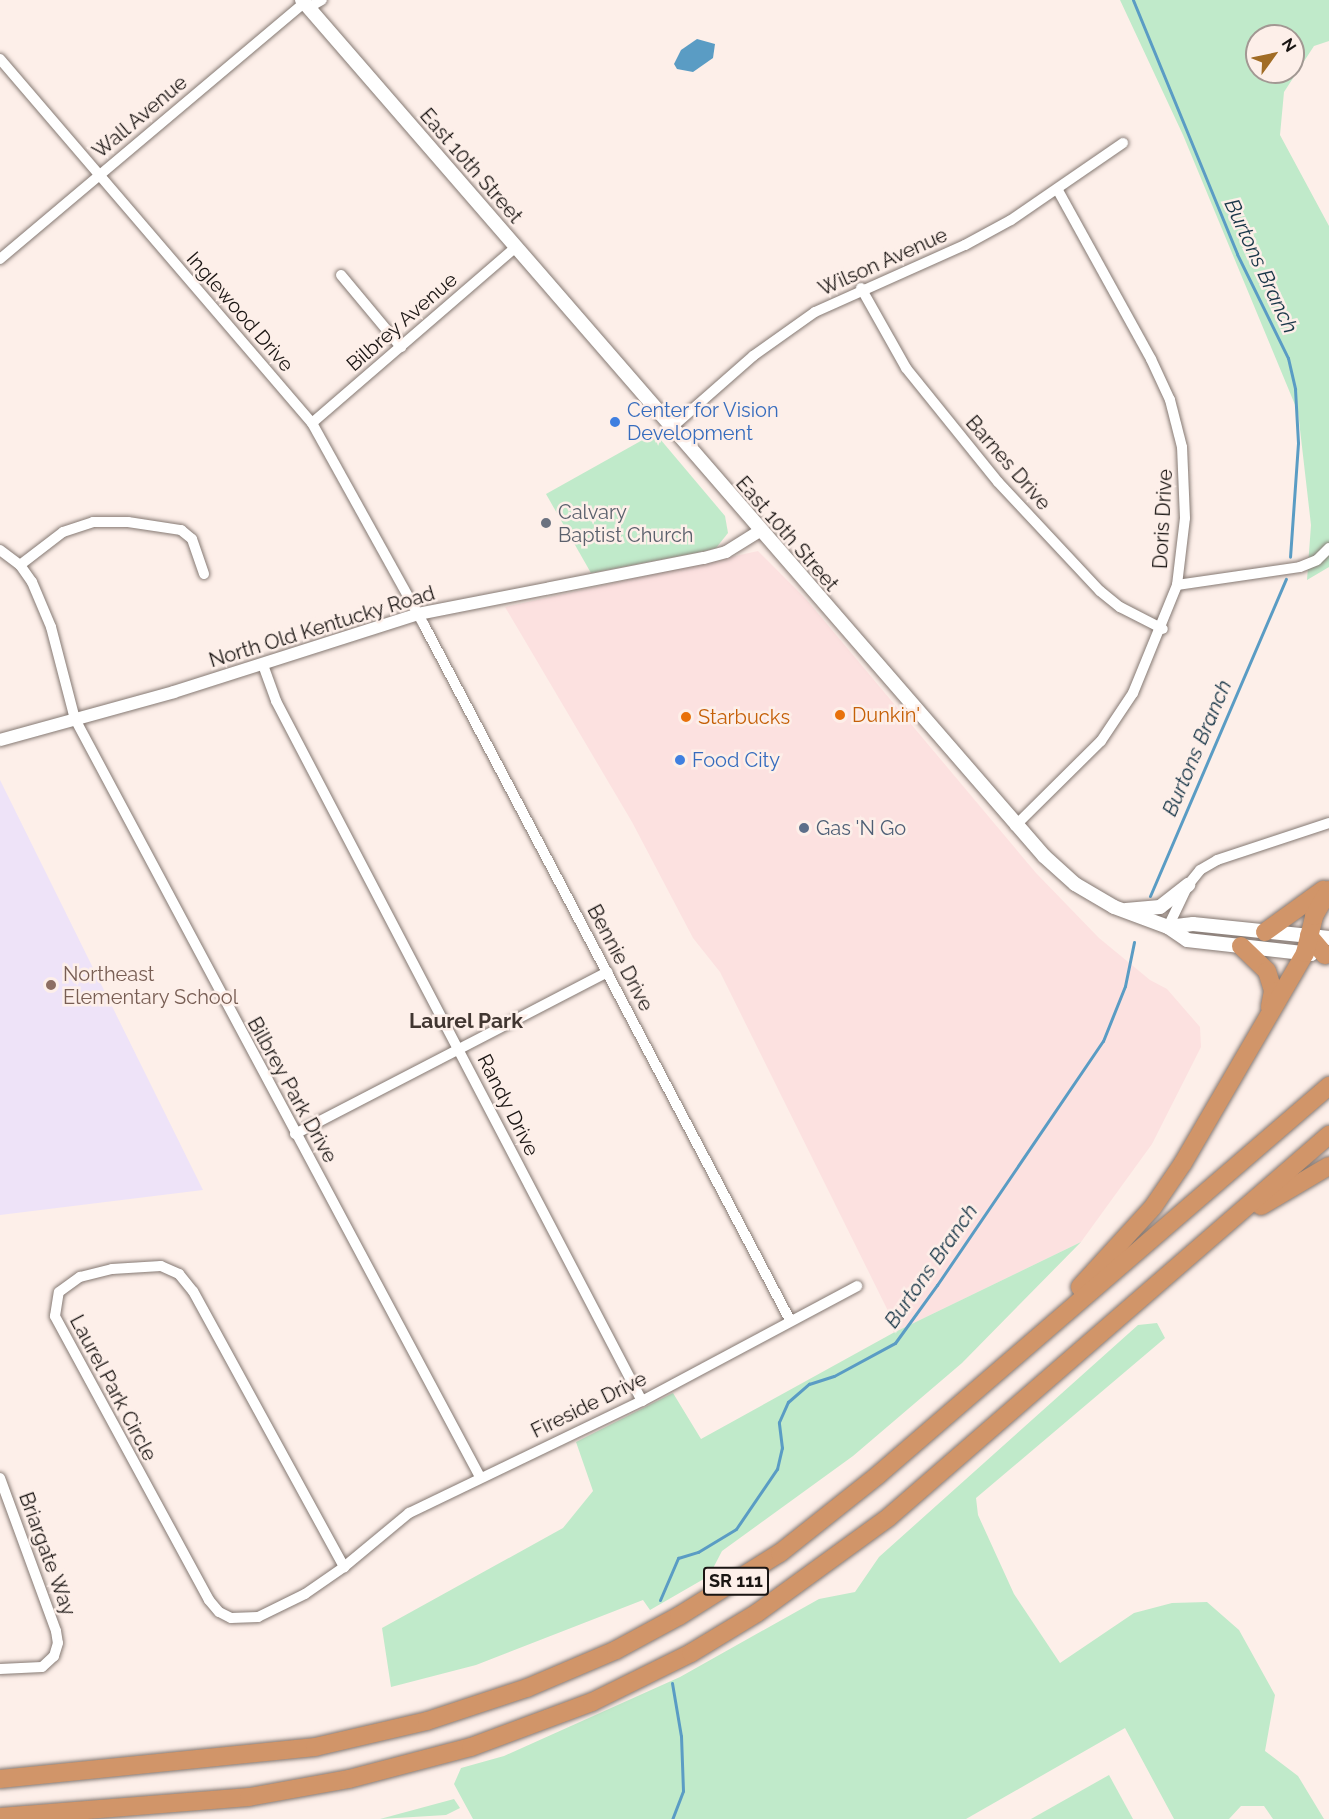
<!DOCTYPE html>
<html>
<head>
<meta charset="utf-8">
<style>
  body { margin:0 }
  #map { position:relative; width:1329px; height:1819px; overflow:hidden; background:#fdefe9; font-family:Raleway,sans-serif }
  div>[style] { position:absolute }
  .commercial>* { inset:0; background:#fce1e0 }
  .education>* { inset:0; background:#eee3f8 }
  .green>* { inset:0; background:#c0eaca }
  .water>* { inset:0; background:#5a9cc4 }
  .stream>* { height:3px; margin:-1.5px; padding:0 1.5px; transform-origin:1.5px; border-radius:1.5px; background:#5a9cc4 }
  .roads { filter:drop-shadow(0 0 2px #857973) drop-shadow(0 0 2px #857973) }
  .minor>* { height:10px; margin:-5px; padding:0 5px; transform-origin:5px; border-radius:5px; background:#fff }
  .tertiary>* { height:12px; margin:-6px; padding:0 6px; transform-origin:6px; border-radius:6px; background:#fff }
  .secondary>* { height:14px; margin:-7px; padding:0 7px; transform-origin:7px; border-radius:7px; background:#fff }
  .motorway>* { height:18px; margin:-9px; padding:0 9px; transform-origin:9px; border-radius:9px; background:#d19569 }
  .dots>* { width:16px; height:16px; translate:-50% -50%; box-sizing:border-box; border:3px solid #fdefe9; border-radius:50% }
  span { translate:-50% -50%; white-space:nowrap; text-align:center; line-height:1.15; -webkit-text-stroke:5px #fdefe9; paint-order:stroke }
  .shield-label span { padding:2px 4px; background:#fdefe9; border:2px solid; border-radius:4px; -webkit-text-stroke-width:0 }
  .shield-label { font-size:18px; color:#1a1513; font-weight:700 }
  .street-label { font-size:20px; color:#1a1513 }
  .shop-label { font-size:20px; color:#366cbe }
  .left { translate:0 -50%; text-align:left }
  .worship-label { font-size:20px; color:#5b616d }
  .food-label { font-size:20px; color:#c56008 }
  .service-label { font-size:20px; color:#4e5e75 }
  .education-label { font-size:20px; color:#785e54 }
  .water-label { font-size:21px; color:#183648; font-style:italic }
  .neighbourhood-label { font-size:21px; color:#413631; font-weight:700 }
  .north { position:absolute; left:1245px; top:24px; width:60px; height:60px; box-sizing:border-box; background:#fdefe9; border:2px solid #a29893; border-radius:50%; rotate:57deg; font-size:16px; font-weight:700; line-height:24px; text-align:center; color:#1a1513 }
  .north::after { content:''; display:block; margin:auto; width:21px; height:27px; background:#a16c25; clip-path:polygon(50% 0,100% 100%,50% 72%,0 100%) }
</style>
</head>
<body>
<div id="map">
  <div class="commercial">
    <div style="clip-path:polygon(758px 551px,806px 599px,1036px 873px,1099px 938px,1150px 980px,1167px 989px,1200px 1027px,1201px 1047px,1152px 1144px,1081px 1242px,893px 1333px,893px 1321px,720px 972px,693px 938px,632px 822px,505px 607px)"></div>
  </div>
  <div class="education">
    <div style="clip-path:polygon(0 780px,203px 1190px,0 1215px)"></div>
  </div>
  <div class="green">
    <div style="clip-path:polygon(evenodd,1120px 0,1329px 0,1329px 41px,1314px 46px,1284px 92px,1280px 135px,1329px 226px,1329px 567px,1307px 580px,1311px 525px,1298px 412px,1183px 135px,1120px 0,1257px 36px,1293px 36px,1293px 72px,1257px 72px,1257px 36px)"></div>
    <div style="clip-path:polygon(655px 433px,725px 516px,728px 533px,716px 548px,705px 551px,591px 573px,546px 494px)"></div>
    <div style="clip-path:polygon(1081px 1242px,962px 1363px,853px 1456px,722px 1551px,709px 1576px,650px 1610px,643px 1600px,476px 1665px,391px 1687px,382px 1628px,563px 1528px,593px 1491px,576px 1442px,673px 1393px,701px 1439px,893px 1333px)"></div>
    <div style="clip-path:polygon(1157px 1323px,1165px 1338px,976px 1498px,978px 1515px,1014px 1594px,1060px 1663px,1134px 1613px,1172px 1603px,1207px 1602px,1239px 1630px,1275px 1695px,1265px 1751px,1298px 1776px,1324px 1819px,1273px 1819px,1264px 1806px,1241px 1806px,1229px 1819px,1174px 1819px,1125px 1728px,966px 1819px,473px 1819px,454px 1784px,461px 1768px,504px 1756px,680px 1677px,819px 1599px,855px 1592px,879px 1557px,1138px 1325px)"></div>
    <div style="clip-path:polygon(1109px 1775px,1133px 1819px,1031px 1819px)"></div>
    <div style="clip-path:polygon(454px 1799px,460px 1808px,446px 1815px,380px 1819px)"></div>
  </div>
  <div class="water">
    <div style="clip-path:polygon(697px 39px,715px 44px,713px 58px,693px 72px,677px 69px,674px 64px,681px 50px)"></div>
  </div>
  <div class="stream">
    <div style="left:1133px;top:0;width:274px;rotate:67.7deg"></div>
    <div style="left:1237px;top:254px;width:116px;rotate:63.9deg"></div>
    <div style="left:1288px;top:358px;width:32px;rotate:77deg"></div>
    <div style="left:1295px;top:389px;width:54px;rotate:86.8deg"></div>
    <div style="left:1298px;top:443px;width:114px;rotate:94deg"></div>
    <div style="left:1150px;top:896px;width:345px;rotate:-66.8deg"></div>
    <div style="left:660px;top:1600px;width:46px;rotate:-66.8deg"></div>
    <div style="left:678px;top:1558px;width:21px;rotate:-17deg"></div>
    <div style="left:698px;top:1552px;width:44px;rotate:-31.2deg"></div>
    <div style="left:736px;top:1529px;width:73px;rotate:-55.7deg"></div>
    <div style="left:777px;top:1469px;width:22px;rotate:-77deg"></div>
    <div style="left:782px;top:1448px;width:26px;rotate:-97deg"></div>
    <div style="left:779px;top:1422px;width:22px;rotate:-66deg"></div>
    <div style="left:788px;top:1402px;width:28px;rotate:-41deg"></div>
    <div style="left:809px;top:1384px;width:26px;rotate:-18deg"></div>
    <div style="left:834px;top:1376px;width:69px;rotate:-28.4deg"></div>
    <div style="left:895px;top:1343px;width:72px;rotate:-54.1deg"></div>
    <div style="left:937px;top:1285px;width:295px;rotate:-55.8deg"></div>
    <div style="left:1103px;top:1041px;width:59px;rotate:-68.2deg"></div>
    <div style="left:1125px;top:986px;width:45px;rotate:-78.4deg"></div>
    <div style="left:672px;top:1683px;width:54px;rotate:80.4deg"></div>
    <div style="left:681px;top:1736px;width:55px;rotate:87.9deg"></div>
    <div style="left:683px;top:1791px;width:30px;rotate:111deg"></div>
  </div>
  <div class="roads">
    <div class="minor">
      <div style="left:308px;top:8px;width:16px;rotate:-30deg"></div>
      <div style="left:0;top:59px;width:479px;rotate:49.4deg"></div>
      <div style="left:312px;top:423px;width:231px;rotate:61deg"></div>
      <div style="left:424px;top:625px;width:785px;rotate:62.23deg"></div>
      <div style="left:0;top:259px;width:397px;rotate:-40.1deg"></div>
      <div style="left:341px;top:275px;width:94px;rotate:50.2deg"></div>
      <div style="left:861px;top:288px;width:92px;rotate:60.6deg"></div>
      <div style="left:906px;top:368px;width:146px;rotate:51.1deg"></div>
      <div style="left:998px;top:482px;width:149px;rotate:46.9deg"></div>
      <div style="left:1100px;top:591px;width:26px;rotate:39deg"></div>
      <div style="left:1120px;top:607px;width:48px;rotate:27.1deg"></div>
      <div style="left:312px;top:423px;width:269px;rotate:-40.8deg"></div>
      <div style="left:670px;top:429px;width:111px;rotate:-41.3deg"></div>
      <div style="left:753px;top:356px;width:76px;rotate:-35.4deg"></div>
      <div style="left:815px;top:312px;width:164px;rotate:-24.1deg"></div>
      <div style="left:965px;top:245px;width:52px;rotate:-28.5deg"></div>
      <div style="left:1011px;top:220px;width:136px;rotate:-34.5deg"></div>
      <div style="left:0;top:550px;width:25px;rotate:37deg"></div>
      <div style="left:20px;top:565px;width:21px;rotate:55deg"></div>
      <div style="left:32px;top:582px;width:49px;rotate:67.1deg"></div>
      <div style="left:51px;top:627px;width:95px;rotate:75.4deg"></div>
      <div style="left:75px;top:719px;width:859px;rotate:61.88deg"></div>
      <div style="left:20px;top:565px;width:54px;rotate:-37.5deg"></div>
      <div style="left:63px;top:532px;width:32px;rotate:-18deg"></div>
      <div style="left:93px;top:522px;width:35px"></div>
      <div style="left:128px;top:522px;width:54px;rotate:8.6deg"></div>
      <div style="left:181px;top:530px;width:14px;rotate:39deg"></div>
      <div style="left:192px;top:539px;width:37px;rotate:71deg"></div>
      <div style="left:1177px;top:585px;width:124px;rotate:-8.3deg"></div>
      <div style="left:1300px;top:567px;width:18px;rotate:-22deg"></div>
      <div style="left:1317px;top:560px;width:17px;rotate:-45deg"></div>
      <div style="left:263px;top:665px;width:38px;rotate:70deg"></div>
      <div style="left:276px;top:701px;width:790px;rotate:62.4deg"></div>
      <div style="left:1015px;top:826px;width:121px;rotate:-44.7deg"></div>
      <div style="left:1101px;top:741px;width:58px;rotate:-56.3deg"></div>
      <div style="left:1133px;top:693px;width:117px;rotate:-67.8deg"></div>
      <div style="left:1177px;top:585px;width:67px;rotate:-83.2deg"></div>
      <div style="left:1185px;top:518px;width:71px;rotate:-92.4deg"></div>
      <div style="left:1182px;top:447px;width:49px;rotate:-104.3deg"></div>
      <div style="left:1170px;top:400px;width:45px;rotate:-114.9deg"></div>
      <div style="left:1151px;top:359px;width:194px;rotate:-118.9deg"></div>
      <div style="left:1168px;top:927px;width:47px;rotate:-64.5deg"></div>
      <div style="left:1188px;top:885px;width:19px;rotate:-51deg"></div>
      <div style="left:1200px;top:870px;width:20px;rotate:-30deg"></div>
      <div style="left:1217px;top:860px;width:118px;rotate:-18.3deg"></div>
      <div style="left:295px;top:1134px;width:352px;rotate:-27.4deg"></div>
      <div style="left:161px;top:1266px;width:20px;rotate:24deg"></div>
      <div style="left:179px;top:1274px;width:22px;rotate:51deg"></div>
      <div style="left:193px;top:1291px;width:315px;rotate:61.3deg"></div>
      <div style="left:344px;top:1567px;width:47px;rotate:145.3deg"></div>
      <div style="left:305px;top:1594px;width:52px;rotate:153.9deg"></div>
      <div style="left:258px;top:1617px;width:27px;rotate:178deg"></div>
      <div style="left:231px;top:1618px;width:13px;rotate:-153deg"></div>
      <div style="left:219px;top:1612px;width:16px;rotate:-130deg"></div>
      <div style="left:209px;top:1600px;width:323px;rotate:-118.5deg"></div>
      <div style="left:55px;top:1316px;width:24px;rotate:-81deg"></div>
      <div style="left:59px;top:1292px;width:26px;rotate:-36deg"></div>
      <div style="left:80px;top:1277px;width:33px;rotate:-14deg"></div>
      <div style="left:112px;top:1269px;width:49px;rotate:-3.5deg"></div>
      <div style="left:0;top:1478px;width:163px;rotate:69.9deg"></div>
      <div style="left:56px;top:1631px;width:12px;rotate:81deg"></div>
      <div style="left:58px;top:1643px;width:14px;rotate:107deg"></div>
      <div style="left:54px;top:1656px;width:16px;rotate:137deg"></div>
      <div style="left:42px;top:1667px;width:42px;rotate:177.3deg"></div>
      <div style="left:344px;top:1567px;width:85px;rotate:-39.7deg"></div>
      <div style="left:409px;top:1513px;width:259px;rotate:-25.7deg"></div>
      <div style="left:642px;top:1401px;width:244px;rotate:-28.1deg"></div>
    </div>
    <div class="tertiary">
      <div style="left:0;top:740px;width:180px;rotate:-15.4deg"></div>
      <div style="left:174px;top:692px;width:256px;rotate:-17.7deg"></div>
      <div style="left:418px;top:614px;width:291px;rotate:-11.1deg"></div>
      <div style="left:704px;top:558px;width:23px;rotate:-15deg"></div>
      <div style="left:726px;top:552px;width:39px;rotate:-32deg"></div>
    </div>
    <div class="secondary">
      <div style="left:302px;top:0;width:1133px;rotate:49.08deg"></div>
      <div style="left:1044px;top:856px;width:42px;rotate:42.1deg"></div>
      <div style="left:1075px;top:884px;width:45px;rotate:30.5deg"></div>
      <div style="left:1114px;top:907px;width:58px;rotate:20.3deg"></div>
      <div style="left:1168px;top:927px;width:23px;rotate:34deg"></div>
      <div style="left:1187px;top:940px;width:125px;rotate:6.4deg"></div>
      <div style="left:1126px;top:910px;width:34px;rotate:-5deg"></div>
      <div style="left:1160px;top:907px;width:36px;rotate:-38deg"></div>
      <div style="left:1168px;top:927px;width:25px;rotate:-7deg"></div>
      <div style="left:1193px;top:924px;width:137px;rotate:5.9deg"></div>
    </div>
    <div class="motorway">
      <div style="left:1265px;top:932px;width:72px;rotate:-35.9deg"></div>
      <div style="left:1309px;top:936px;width:25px;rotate:50deg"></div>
      <div style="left:1241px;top:946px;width:36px;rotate:44deg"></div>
      <div style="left:1267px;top:971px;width:21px;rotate:73deg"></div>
      <div style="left:1273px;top:991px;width:16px;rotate:101deg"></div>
      <div style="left:1261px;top:1206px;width:79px;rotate:-30.5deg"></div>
      <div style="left:1080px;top:1287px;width:108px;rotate:-47.6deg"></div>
      <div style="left:1153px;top:1207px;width:53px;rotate:-55.7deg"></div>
      <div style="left:1183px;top:1163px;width:243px;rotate:-59.8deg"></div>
      <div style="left:1305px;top:953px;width:38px;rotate:-76deg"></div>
      <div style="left:1314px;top:916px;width:30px;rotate:-60deg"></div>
      <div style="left:0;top:1779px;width:317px;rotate:-5.8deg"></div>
      <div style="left:315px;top:1747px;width:115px;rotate:-13.1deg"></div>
      <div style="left:427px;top:1721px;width:105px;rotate:-18.3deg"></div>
      <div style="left:527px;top:1688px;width:97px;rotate:-23.1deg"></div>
      <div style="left:616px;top:1650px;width:72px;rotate:-28.4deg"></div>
      <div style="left:679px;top:1616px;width:119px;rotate:-32deg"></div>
      <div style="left:780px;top:1553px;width:125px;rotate:-38.5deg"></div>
      <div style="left:878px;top:1475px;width:596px;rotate:-40.78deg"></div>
      <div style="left:0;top:1817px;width:250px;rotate:-4.6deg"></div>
      <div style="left:249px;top:1797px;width:102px;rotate:-10.2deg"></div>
      <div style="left:349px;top:1779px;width:126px;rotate:-14.7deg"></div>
      <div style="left:471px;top:1747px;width:129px;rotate:-20.4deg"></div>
      <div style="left:592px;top:1702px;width:110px;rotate:-26.3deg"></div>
      <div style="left:691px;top:1653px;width:77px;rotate:-31.2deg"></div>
      <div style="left:757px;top:1613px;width:163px;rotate:-36deg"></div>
      <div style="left:889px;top:1517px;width:583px;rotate:-40.96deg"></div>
    </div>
  </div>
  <div class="dots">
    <div style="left:615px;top:422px;background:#3f7fe0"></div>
    <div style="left:546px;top:523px;background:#6b7280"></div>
    <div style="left:840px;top:715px;background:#e8710a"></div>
    <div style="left:686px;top:717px;background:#e8710a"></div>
    <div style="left:680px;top:760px;background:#3f7fe0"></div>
    <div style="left:804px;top:828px;background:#5c6f8a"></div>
    <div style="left:51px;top:985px;background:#8d6e63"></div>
  </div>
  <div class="shield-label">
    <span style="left:736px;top:1581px">SR 111</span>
  </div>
  <div class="street-label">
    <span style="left:140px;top:117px;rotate:-40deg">Wall Avenue</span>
    <span style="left:471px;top:166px;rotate:49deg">East 10th Street</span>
    <span style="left:883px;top:262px;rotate:-24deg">Wilson Avenue</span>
    <span style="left:240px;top:312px;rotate:49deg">Inglewood Drive</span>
    <span style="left:402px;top:322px;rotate:-41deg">Bilbrey Avenue</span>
    <span style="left:1008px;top:463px;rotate:49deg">Barnes Drive</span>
    <span style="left:1163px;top:519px;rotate:-87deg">Doris Drive</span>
    <span style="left:787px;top:534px;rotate:49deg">East 10th Street</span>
    <span style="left:322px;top:627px;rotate:-17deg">North Old Kentucky Road</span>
    <span style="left:620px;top:958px;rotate:62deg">Bennie Drive</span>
    <span style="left:292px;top:1090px;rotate:61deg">Bilbrey Park Drive</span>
    <span style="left:508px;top:1105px;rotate:63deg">Randy Drive</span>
    <span style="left:113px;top:1388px;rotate:62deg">Laurel Park Circle</span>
    <span style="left:589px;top:1405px;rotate:-26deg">Fireside Drive</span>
    <span style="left:47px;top:1554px;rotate:70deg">Briargate Way</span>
  </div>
  <div class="shop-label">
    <span class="left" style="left:627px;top:422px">Center for Vision<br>Development</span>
    <span class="left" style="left:692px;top:760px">Food City</span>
  </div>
  <div class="worship-label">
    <span class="left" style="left:558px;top:524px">Calvary<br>Baptist Church</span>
  </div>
  <div class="food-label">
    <span class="left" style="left:852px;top:715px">Dunkin'</span>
    <span class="left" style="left:698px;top:717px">Starbucks</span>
  </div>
  <div class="service-label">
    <span class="left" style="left:816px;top:828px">Gas 'N Go</span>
  </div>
  <div class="education-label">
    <span class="left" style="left:63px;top:986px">Northeast<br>Elementary School</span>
  </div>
  <div class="water-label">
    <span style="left:1261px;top:266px;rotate:65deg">Burtons Branch</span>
    <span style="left:1197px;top:748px;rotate:-67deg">Burtons Branch</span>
    <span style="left:931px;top:1266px;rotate:-55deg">Burtons Branch</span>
  </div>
  <div class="neighbourhood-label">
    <span style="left:466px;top:1021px">Laurel Park</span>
  </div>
  <div class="north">N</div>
</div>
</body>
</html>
